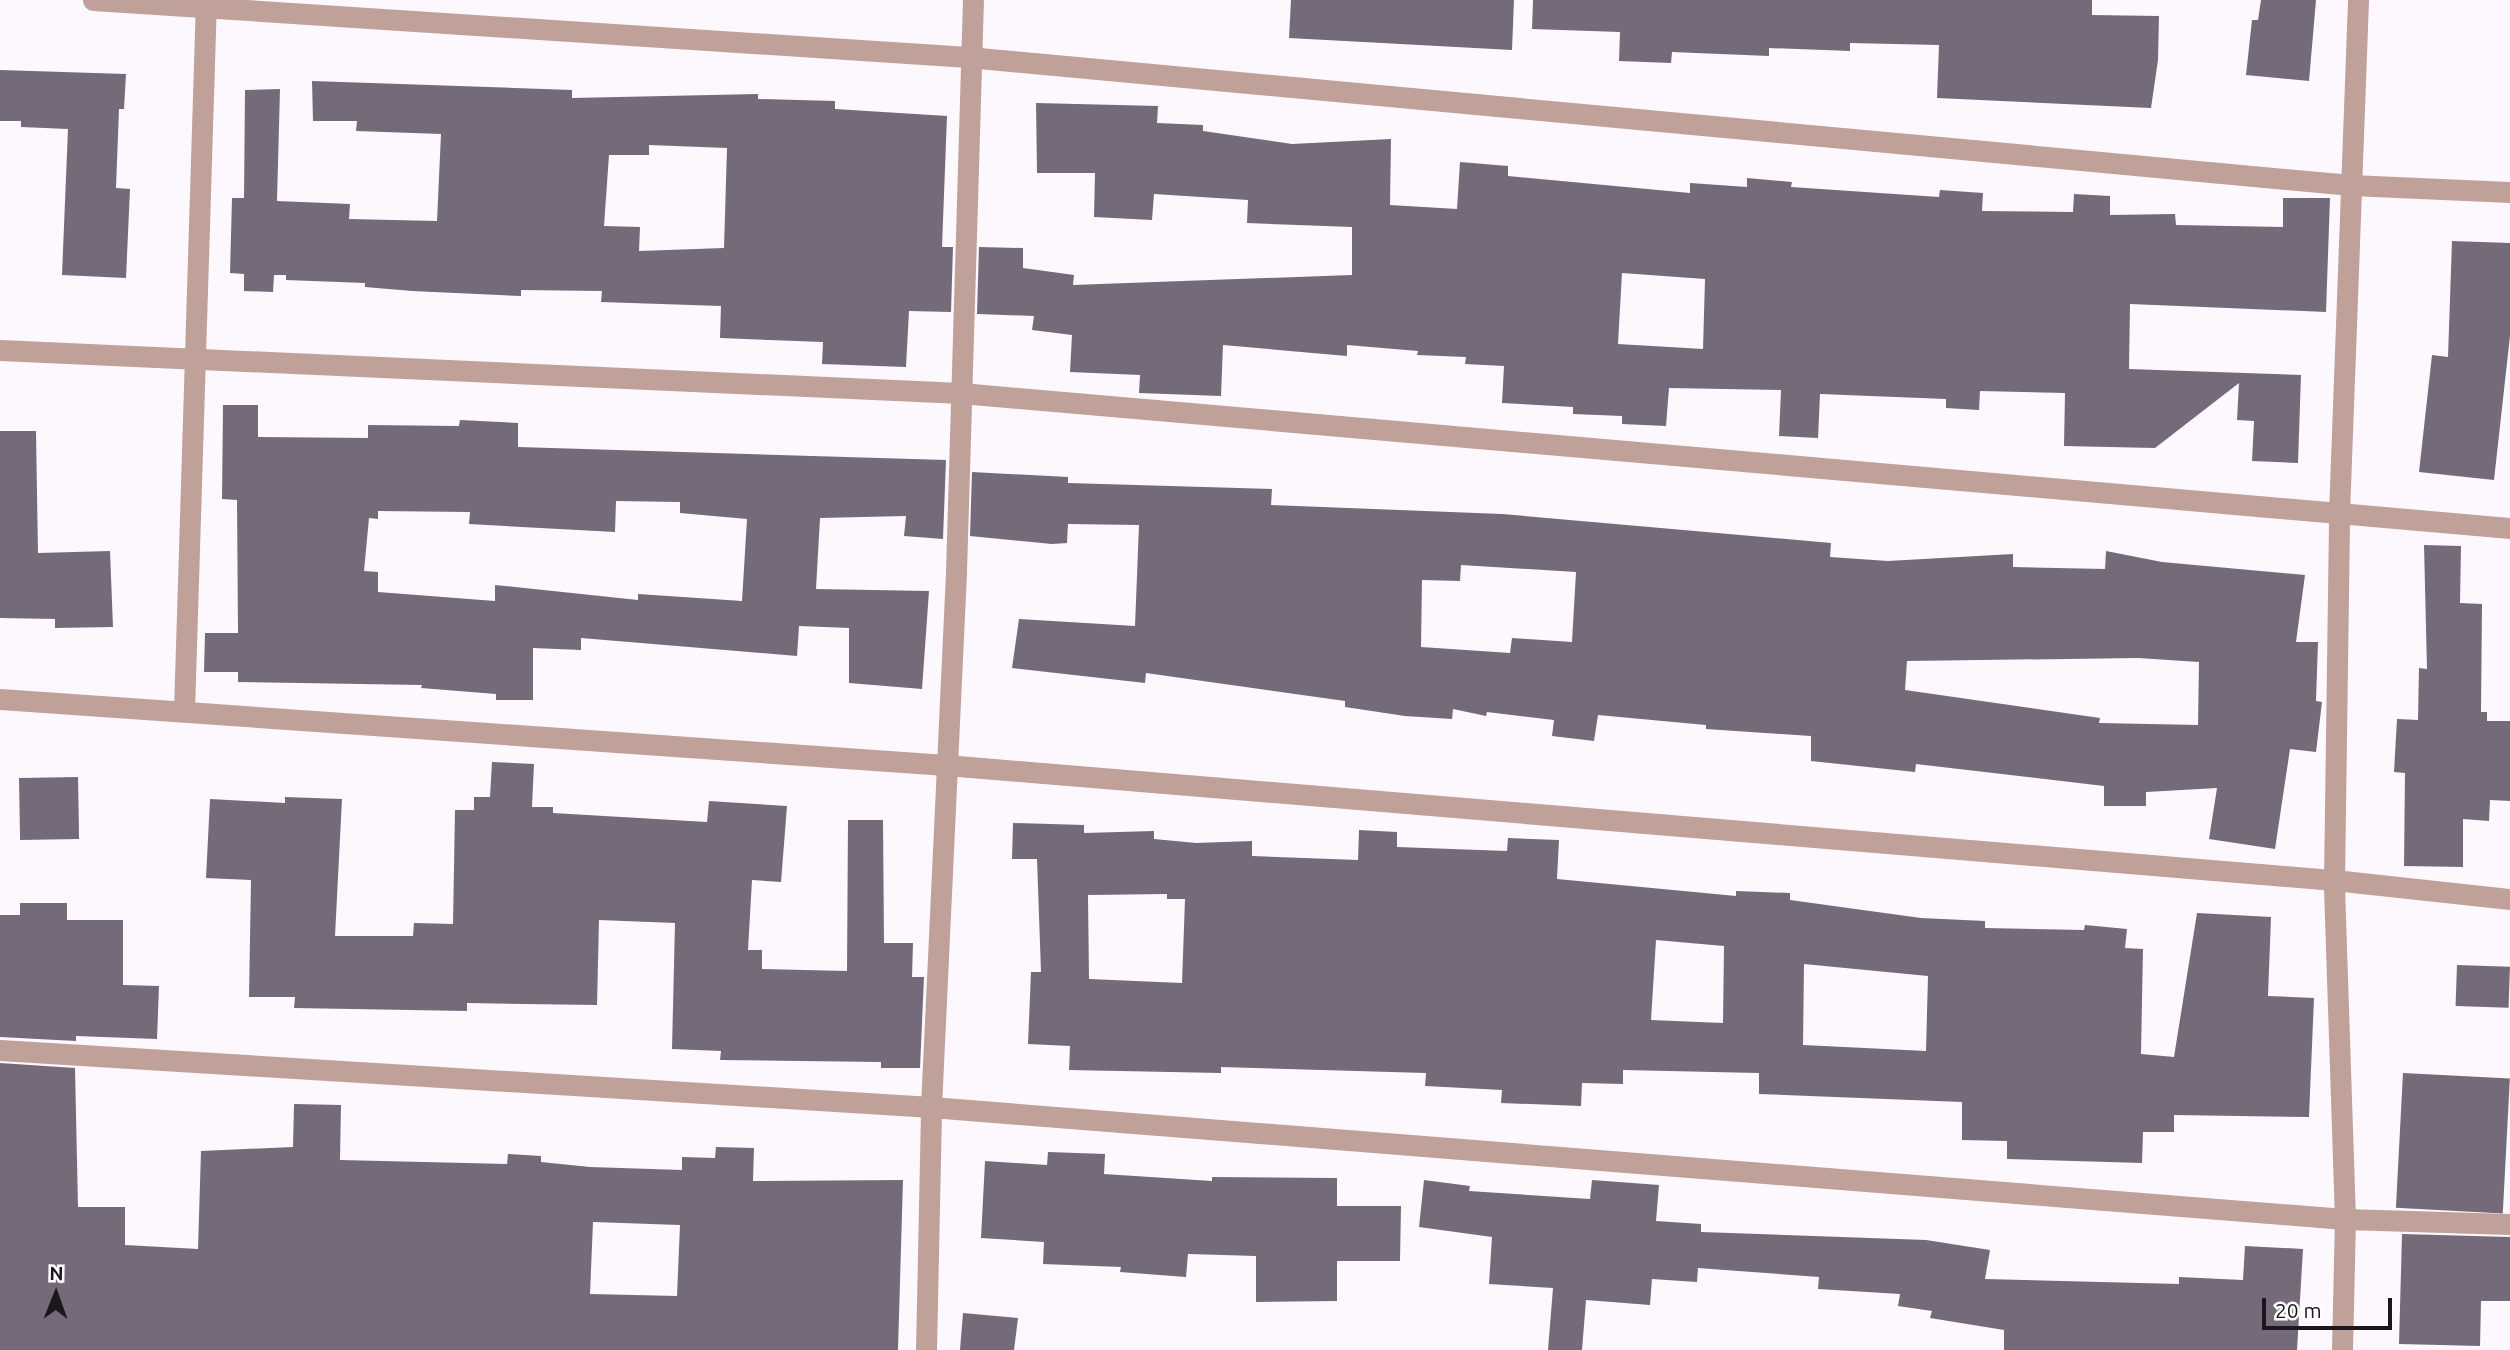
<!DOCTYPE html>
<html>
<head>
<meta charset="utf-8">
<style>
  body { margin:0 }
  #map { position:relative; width:2510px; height:1350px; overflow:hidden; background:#fcf8fe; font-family:Ubuntu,sans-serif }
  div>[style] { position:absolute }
  .building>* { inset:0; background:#746a79; transform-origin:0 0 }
  .minor>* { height:21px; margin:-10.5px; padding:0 10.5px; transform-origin:10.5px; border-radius:10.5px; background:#c0a199 }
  span { translate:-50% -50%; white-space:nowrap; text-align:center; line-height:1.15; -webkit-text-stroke:5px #fff; paint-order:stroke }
  .north { position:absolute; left:21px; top:1259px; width:70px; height:70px; -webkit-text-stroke:5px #fff; paint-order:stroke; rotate:1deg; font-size:19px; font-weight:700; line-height:28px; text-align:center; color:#1b171d }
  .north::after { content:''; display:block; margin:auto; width:24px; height:32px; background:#1b171d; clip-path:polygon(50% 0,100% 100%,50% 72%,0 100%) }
  .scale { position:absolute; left:2262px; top:1298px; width:130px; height:32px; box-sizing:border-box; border:4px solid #1b171d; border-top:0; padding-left:9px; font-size:21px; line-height:24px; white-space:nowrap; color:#1b171d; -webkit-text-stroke:5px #fff; paint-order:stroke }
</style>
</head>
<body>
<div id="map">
  <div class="building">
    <div style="clip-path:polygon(1291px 0,1514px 0,1512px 50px,1289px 38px)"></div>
    <div style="clip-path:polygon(1533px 0,2092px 0,2092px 15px,2159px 16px,2158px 60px,2151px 108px,1937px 98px,1939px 45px,1850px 43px,1850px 51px,1769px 48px,1769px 56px,1672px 52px,1671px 63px,1619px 61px,1620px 32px,1532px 29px)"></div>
    <div style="clip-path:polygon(2261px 0,2316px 0,2309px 81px,2246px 75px,2252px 20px,2258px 20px)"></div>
    <div style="clip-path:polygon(0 70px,126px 74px,124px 109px,119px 109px,116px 188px,130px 189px,126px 278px,62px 275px,68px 129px,21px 127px,21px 121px,0 121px)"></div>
    <div style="clip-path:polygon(evenodd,312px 81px,572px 90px,572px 98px,758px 94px,758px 99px,835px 101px,835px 109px,947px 116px,942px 247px,953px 247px,951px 312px,909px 311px,906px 367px,822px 364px,823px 342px,720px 338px,721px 306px,601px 302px,602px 291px,521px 290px,521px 296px,412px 291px,365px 287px,365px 283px,286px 280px,286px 275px,274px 275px,273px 292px,244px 291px,244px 274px,230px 273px,232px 198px,244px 198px,245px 90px,280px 89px,277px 201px,350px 204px,349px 219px,437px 221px,441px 134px,356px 131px,357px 121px,313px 121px,312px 81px,649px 145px,727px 148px,724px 248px,639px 251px,640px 227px,604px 226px,609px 155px,649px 155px,649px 145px)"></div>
    <div style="clip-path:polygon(evenodd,1036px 103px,1158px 106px,1157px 123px,1203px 125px,1203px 131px,1292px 144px,1391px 139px,1390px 205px,1457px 209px,1460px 162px,1508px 166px,1508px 176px,1690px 193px,1690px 183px,1747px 187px,1747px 178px,1792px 182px,1791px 187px,1939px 197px,1940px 190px,1983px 193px,1982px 211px,2073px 212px,2074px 194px,2110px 196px,2110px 215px,2175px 214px,2176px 225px,2283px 227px,2283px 198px,2330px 198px,2326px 312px,2130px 304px,2129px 369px,2301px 375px,2298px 463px,2252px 461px,2254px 421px,2237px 420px,2239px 383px,2155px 448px,2064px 446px,2065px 393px,1980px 391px,1979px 410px,1946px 408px,1946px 399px,1820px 394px,1818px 438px,1779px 436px,1781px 390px,1669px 388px,1666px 426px,1622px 424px,1622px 416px,1573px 414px,1573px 407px,1502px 403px,1504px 366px,1465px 364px,1466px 357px,1417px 355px,1418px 351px,1347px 345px,1347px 356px,1223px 345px,1221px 396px,1139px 393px,1140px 375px,1070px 372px,1072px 335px,1032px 330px,1034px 316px,977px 314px,979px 247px,1023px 248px,1023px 268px,1074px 275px,1073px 285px,1352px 275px,1352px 227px,1247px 223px,1248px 200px,1154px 194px,1152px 220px,1094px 217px,1095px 173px,1037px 173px,1036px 103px,1622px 273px,1705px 279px,1703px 349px,1618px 344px,1622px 273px)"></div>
    <div style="clip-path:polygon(2452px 241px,2510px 243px,2510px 336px,2494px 480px,2419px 472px,2432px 355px,2448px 357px)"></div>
    <div style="clip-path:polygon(evenodd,223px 405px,258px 405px,258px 437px,368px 438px,368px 425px,459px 426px,460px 420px,518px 423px,518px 447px,946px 460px,943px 539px,904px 536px,906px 516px,820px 518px,816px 589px,929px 591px,922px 689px,849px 683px,849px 628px,799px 626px,797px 656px,581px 638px,581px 650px,533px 648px,533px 700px,496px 700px,496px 694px,421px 688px,422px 685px,238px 682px,238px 672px,204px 672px,205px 633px,238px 633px,237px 500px,222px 499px,223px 405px,616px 501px,680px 502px,680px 513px,747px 519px,742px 601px,638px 594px,638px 600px,495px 585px,495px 601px,378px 592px,378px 572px,364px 571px,369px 518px,378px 519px,378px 511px,470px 512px,469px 524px,615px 532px,616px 501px)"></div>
    <div style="clip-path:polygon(0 431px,36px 431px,38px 553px,110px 551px,113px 627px,55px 628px,55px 619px,0 618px)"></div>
    <div style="clip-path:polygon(evenodd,972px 472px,1068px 477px,1068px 483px,1272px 489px,1271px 505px,1502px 514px,1831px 543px,1830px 557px,1888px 561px,2013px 554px,2013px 567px,2105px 569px,2106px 551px,2162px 562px,2305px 575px,2296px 642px,2318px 642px,2316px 701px,2322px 702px,2316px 752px,2290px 749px,2275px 849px,2209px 839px,2217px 788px,2146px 792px,2146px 806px,2104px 806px,2104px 786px,1916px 764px,1915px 772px,1811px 761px,1811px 736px,1706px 729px,1706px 725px,1598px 715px,1594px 741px,1552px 736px,1554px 720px,1487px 712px,1486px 716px,1453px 709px,1452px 719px,1405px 716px,1345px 707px,1345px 701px,1146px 673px,1145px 683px,1012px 668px,1019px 619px,1135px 626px,1139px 525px,1068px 524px,1067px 543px,1052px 544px,970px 536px,972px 472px,1461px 565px,1576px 572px,1572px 642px,1512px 638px,1510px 653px,1421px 647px,1422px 580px,1460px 581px,1461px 565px,972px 472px,2138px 658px,2199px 662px,2198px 725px,2099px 723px,2100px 718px,1905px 690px,1907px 661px,2138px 658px)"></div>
    <div style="clip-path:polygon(2424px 545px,2461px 546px,2460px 603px,2482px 604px,2481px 712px,2487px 712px,2487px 721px,2510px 721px,2510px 801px,2490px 800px,2489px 821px,2463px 819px,2463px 867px,2404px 866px,2405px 773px,2394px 772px,2397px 719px,2418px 720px,2419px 668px,2427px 669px)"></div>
    <div style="clip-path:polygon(492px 762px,534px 764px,532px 807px,553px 807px,553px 813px,707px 822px,709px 801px,787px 806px,781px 882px,752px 880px,748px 950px,762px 950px,762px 969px,847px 971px,848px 820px,883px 820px,884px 943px,913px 943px,912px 977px,924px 977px,920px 1068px,881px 1068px,881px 1062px,720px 1060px,721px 1051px,672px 1049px,675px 923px,599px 920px,597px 1005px,467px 1003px,467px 1011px,294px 1008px,295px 997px,249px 997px,251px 880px,206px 878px,210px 799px,285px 803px,285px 797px,342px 799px,335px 936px,413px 936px,414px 923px,453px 924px,455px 810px,474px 810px,474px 797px,490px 797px)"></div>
    <div style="left:78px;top:777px;width:62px;height:59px;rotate:89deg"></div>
    <div style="clip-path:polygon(evenodd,1013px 823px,1084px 825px,1084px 833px,1154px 831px,1154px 839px,1196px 843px,1252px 841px,1252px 856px,1358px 860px,1359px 830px,1397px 832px,1397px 847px,1507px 851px,1508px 838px,1559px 840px,1557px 879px,1736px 896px,1736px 891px,1790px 893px,1790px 900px,1921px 918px,1985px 921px,1985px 928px,2084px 930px,2085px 925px,2127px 929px,2125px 948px,2143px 949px,2141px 1054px,2174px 1057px,2197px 913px,2271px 917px,2268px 996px,2314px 998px,2309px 1117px,2174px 1115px,2174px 1132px,2143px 1132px,2142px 1163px,2007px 1159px,2007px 1141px,1962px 1140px,1962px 1102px,1759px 1094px,1759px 1073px,1623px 1070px,1623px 1084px,1582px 1083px,1581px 1106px,1501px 1103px,1502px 1090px,1425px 1086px,1426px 1073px,1221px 1067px,1221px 1073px,1069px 1070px,1070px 1046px,1028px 1044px,1031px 972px,1041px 972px,1037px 859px,1012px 859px,1013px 823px,1167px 894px,1167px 899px,1185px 899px,1182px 983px,1089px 979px,1088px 895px,1167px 894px,1013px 823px,1656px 940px,1724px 946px,1723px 1023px,1651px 1020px,1656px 940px,1013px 823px,1804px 964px,1928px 976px,1926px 1051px,1803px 1045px,1804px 964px)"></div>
    <div style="clip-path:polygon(20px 903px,67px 903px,67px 920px,123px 920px,123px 985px,159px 986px,157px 1039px,76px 1036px,76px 1041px,0 1037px,0 915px,20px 915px)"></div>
    <div style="left:2457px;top:965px;width:53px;height:41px;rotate:2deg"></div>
    <div style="clip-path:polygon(evenodd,0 1063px,75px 1068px,78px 1207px,125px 1207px,125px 1245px,198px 1249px,201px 1151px,293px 1147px,294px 1104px,341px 1105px,340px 1160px,507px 1164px,508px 1154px,541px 1156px,541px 1162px,590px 1167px,682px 1170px,682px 1157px,715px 1158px,716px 1147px,754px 1148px,753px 1181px,903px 1180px,898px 1350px,0 1350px,0 1063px,593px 1222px,680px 1225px,677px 1296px,590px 1294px,593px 1222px)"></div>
    <div style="left:2403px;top:1073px;width:107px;height:135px;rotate:3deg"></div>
    <div style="clip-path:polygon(1048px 1152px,1105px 1154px,1104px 1174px,1212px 1181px,1212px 1177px,1337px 1178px,1337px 1206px,1401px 1206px,1400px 1261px,1337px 1261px,1337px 1301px,1256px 1302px,1256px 1256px,1188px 1254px,1186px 1277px,1120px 1272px,1121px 1267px,1043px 1264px,1044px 1242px,981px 1238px,985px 1161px,1047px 1165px)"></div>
    <div style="clip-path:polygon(1424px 1180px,1470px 1186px,1469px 1191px,1590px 1199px,1592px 1180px,1659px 1185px,1656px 1221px,1701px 1224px,1701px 1232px,1926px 1240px,1990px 1250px,1985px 1279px,2179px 1284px,2179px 1277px,2243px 1280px,2245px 1246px,2303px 1249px,2297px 1350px,2004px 1350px,2004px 1330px,1930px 1318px,1932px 1311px,1898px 1306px,1900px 1294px,1818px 1289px,1819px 1277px,1698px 1268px,1697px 1282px,1652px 1279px,1650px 1305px,1586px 1300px,1582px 1350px,1548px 1350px,1553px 1288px,1489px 1284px,1492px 1237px,1419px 1227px)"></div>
    <div style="clip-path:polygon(2402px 1234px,2510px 1237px,2510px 1301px,2481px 1301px,2480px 1346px,2399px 1344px)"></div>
    <div style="clip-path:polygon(963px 1313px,1018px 1318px,1014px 1350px,960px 1350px)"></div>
  </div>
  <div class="minor">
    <div style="left:93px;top:0;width:877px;rotate:3.73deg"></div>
    <div style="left:968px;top:57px;width:1389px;rotate:5.29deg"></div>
    <div style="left:2351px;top:185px;width:159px;rotate:2.5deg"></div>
    <div style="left:0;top:350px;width:962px;rotate:2.56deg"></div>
    <div style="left:961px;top:393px;width:1555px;rotate:4.98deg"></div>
    <div style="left:0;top:699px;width:948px;rotate:3.99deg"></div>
    <div style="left:946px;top:765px;width:1393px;rotate:4.74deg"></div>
    <div style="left:2334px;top:880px;width:177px;rotate:6.2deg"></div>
    <div style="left:184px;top:711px;width:711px;rotate:-88.23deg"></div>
    <div style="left:0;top:1050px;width:933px;rotate:3.5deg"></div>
    <div style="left:931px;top:1107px;width:1418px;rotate:4.53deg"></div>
    <div style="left:2345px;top:1219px;width:339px;rotate:-91.9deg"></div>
    <div style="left:2334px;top:880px;width:366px;rotate:-89.2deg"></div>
    <div style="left:2339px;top:514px;width:514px;rotate:-87.88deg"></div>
    <div style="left:926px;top:1350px;width:243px;rotate:-88.8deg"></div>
    <div style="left:931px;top:1107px;width:536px;rotate:-87.32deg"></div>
    <div style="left:956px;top:572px;width:572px;rotate:-88.3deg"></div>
    <div style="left:2342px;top:1350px;width:131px;rotate:-88.7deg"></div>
    <div style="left:2345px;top:1219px;width:165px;rotate:1.7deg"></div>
  </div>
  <div class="north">N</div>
  <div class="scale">20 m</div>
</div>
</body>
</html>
